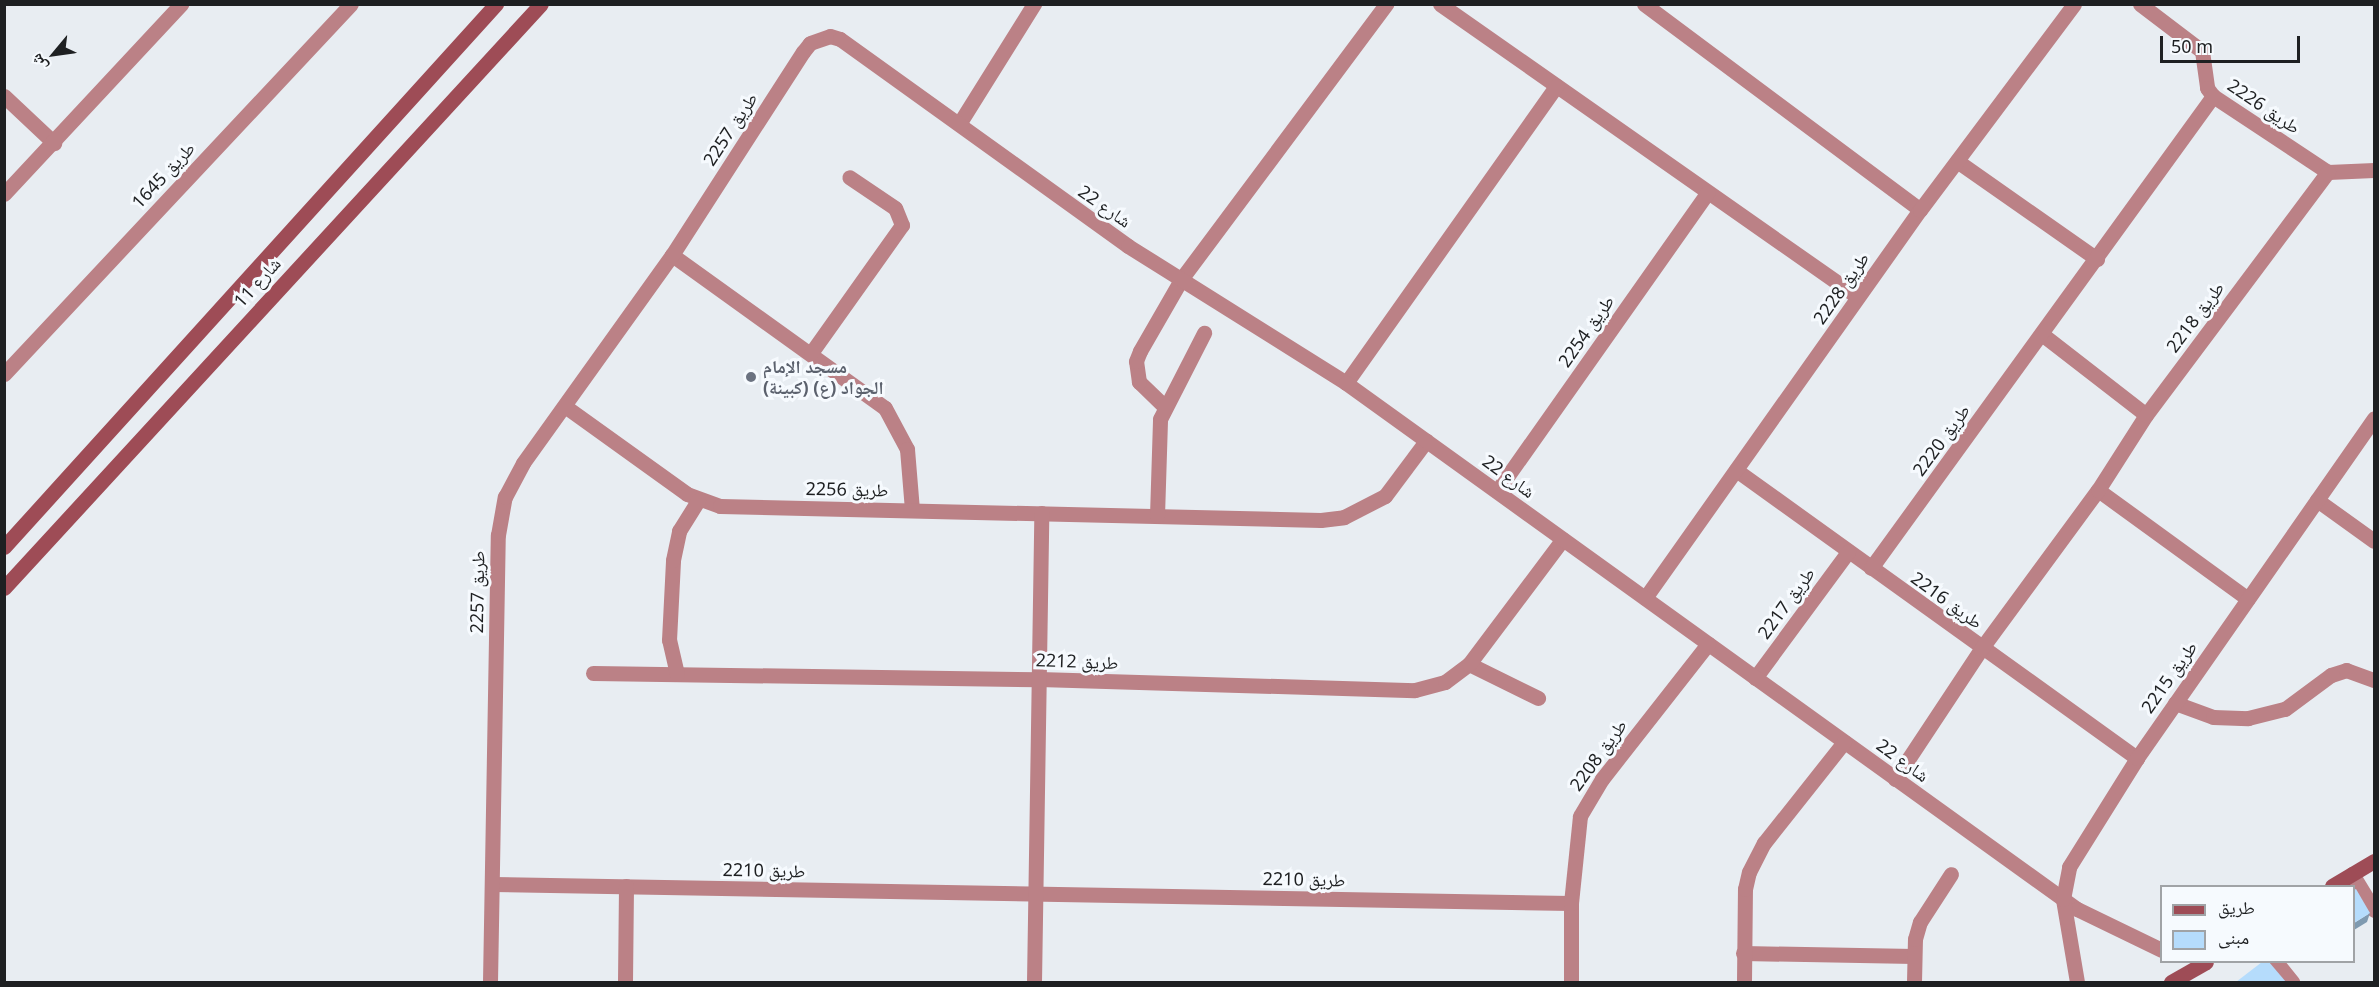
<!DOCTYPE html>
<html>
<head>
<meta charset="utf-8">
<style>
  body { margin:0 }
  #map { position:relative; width:2379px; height:987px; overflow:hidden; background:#e8edf2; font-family:"Noto Sans","Noto Naskh Arabic",sans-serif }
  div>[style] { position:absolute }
  .street>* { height:15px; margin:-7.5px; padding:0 7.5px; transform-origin:7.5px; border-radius:7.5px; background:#bb8186 }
  .secondary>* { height:15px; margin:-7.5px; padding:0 7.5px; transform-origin:7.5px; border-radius:7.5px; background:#9e4c56 }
  .shaded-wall>* { inset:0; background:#7f9ab0 }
  .building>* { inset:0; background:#b5dcfc }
  .dots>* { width:16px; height:16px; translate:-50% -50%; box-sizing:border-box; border:3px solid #f6fafe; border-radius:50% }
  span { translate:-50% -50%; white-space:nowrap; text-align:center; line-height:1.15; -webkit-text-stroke:6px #f6fafe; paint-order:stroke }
  .street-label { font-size:18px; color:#1e2022 }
  .worship-label { font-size:18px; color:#5b616d; font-weight:700 }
  .left { translate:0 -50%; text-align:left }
  .frame { position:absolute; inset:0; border:6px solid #1e2022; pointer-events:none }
  .legend { position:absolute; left:2160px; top:885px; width:195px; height:78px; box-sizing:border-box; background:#f6fafe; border:2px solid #a0a3a6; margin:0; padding:8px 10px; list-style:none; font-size:18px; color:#1e2022 }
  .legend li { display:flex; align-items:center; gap:12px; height:30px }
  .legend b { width:30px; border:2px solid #a0a3a6 }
  .north { position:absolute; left:24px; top:24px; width:60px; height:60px; -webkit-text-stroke:4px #f6fafe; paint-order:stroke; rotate:241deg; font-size:16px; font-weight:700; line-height:24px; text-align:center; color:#1e2022 }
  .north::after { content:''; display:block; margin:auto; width:21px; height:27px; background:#1e2022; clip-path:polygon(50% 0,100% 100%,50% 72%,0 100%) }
  .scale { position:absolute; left:2160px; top:36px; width:140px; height:27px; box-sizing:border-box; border:3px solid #1e2022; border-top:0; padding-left:8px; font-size:18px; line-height:21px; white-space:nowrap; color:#1e2022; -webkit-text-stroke:4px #f6fafe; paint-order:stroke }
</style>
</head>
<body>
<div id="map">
  <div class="street">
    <div style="left:1440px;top:4px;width:510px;rotate:35.03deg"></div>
    <div style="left:1644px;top:4px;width:344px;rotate:36.7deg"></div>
    <div style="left:2140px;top:4px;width:78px;rotate:37.2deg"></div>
    <div style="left:2202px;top:51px;width:37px;rotate:82deg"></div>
    <div style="left:2207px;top:88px;width:10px;rotate:53deg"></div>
    <div style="left:2213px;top:96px;width:138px;rotate:33.5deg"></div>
    <div style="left:2328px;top:172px;width:46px;rotate:-2.5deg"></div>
    <div style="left:4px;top:96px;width:69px;rotate:43.2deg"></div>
    <div style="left:959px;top:124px;width:142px;rotate:-58deg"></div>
    <div style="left:1957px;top:161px;width:171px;rotate:35deg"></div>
    <div style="left:4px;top:194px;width:260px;rotate:-47deg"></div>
    <div style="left:672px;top:255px;width:262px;rotate:35.7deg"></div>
    <div style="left:885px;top:408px;width:47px;rotate:61.8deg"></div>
    <div style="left:907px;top:449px;width:61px;rotate:85.3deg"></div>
    <div style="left:2043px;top:335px;width:130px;rotate:37.8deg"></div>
    <div style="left:811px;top:353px;width:157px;rotate:-54.6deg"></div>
    <div style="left:902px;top:225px;width:18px;rotate:-112deg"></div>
    <div style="left:895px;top:208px;width:55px;rotate:-146deg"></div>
    <div style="left:4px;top:374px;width:507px;rotate:-46.84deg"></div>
    <div style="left:1346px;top:383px;width:364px;rotate:-54.7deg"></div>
    <div style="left:1164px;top:406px;width:35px;rotate:-136deg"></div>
    <div style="left:1139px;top:382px;width:21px;rotate:-98deg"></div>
    <div style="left:1136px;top:361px;width:11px;rotate:-68deg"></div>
    <div style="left:1140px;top:351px;width:84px;rotate:-60.1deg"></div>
    <div style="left:1182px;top:278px;width:342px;rotate:-53.3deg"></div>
    <div style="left:566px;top:407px;width:149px;rotate:35.7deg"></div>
    <div style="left:687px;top:494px;width:35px;rotate:20deg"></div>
    <div style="left:720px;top:506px;width:601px;rotate:1.33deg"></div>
    <div style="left:1321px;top:520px;width:23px;rotate:-7deg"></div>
    <div style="left:1344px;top:517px;width:46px;rotate:-27.1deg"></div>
    <div style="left:1385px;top:496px;width:69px;rotate:-53.3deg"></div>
    <div style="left:1736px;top:470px;width:494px;rotate:35.7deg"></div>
    <div style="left:2098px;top:490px;width:185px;rotate:36deg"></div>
    <div style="left:1497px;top:491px;width:365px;rotate:-54.8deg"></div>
    <div style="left:2317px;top:500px;width:70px;rotate:35.7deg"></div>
    <div style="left:1157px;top:516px;width:97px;rotate:-88.2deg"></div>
    <div style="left:1160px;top:419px;width:97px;rotate:-62.9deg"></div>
    <div style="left:1871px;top:568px;width:583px;rotate:-54.07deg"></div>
    <div style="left:1645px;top:598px;width:476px;rotate:-54.7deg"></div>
    <div style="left:1920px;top:210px;width:257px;rotate:-53.2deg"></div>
    <div style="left:1469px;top:664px;width:77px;rotate:26.2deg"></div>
    <div style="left:593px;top:673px;width:446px;rotate:0.8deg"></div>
    <div style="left:1039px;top:679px;width:376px;rotate:1.7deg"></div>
    <div style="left:1415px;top:690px;width:31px;rotate:-15deg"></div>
    <div style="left:1445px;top:682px;width:30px;rotate:-37deg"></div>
    <div style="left:1469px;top:664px;width:156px;rotate:-53.1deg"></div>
    <div style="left:677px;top:674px;width:35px;rotate:-103deg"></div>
    <div style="left:669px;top:640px;width:80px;rotate:-87.1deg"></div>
    <div style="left:673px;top:560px;width:30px;rotate:-78deg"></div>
    <div style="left:679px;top:531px;width:36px;rotate:-58deg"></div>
    <div style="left:1755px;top:678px;width:157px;rotate:-53.6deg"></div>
    <div style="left:2175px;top:703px;width:40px;rotate:20.2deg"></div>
    <div style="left:2213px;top:717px;width:35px;rotate:2deg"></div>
    <div style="left:2248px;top:718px;width:38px;rotate:-14deg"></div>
    <div style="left:2285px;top:709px;width:57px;rotate:-36.5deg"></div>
    <div style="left:2331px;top:675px;width:16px;rotate:-18deg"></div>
    <div style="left:2346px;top:670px;width:30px;rotate:20deg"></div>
    <div style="left:1895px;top:779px;width:156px;rotate:-56.5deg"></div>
    <div style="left:1981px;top:649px;width:197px;rotate:-53.7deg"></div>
    <div style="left:2098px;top:490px;width:89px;rotate:-57.4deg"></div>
    <div style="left:2146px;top:415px;width:304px;rotate:-53.2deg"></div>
    <div style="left:2352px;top:874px;width:42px;rotate:58.6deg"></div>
    <div style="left:492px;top:884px;width:1079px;rotate:1.01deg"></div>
    <div style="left:1743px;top:953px;width:171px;rotate:1deg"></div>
    <div style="left:2276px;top:962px;width:26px;rotate:51deg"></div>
    <div style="left:490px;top:982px;width:447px;rotate:-89deg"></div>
    <div style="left:498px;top:535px;width:39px;rotate:-80deg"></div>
    <div style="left:505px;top:497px;width:38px;rotate:-62deg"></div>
    <div style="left:523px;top:463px;width:256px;rotate:-54.4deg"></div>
    <div style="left:672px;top:255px;width:242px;rotate:-57.2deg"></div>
    <div style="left:803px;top:52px;width:11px;rotate:-52deg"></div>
    <div style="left:810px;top:43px;width:21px;rotate:-19deg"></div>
    <div style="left:830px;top:36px;width:10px;rotate:17deg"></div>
    <div style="left:840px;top:39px;width:355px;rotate:35.7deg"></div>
    <div style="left:1128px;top:246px;width:257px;rotate:32.1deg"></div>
    <div style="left:1346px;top:383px;width:901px;rotate:35.74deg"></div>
    <div style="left:2077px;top:909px;width:94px;rotate:25.8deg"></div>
    <div style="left:625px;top:982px;width:96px;rotate:-89.4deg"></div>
    <div style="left:1034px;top:982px;width:469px;rotate:-89.1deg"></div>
    <div style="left:1571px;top:982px;width:79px;rotate:-90deg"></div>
    <div style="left:1571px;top:903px;width:87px;rotate:-84.1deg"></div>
    <div style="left:1580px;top:816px;width:43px;rotate:-59.3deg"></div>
    <div style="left:1602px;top:779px;width:172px;rotate:-51.9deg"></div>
    <div style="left:1744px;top:982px;width:93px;rotate:-89.4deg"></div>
    <div style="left:1745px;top:889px;width:17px;rotate:-77deg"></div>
    <div style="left:1749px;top:872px;width:33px;rotate:-63deg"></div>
    <div style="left:1764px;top:843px;width:129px;rotate:-51.6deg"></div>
    <div style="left:1914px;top:982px;width:43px;rotate:-88.7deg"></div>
    <div style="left:1915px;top:939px;width:18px;rotate:-74deg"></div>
    <div style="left:1920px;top:922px;width:57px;rotate:-57.1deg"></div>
    <div style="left:2077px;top:982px;width:84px;rotate:-99.6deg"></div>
    <div style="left:2063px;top:899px;width:33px;rotate:-79deg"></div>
    <div style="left:2069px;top:867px;width:128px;rotate:-58deg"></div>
    <div style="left:2137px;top:758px;width:414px;rotate:-55.1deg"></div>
  </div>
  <div class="secondary">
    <div style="left:4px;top:547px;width:733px;rotate:-47.82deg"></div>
    <div style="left:4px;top:588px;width:793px;rotate:-47.4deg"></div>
    <div style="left:2332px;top:886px;width:49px;rotate:-30.8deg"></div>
    <div style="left:2171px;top:982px;width:40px;rotate:-29.7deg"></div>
  </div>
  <div class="shaded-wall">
    <div style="clip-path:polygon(2370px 913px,2367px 922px,2354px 930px,2354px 923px)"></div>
  </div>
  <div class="building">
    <div style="clip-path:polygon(2356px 889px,2370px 913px,2354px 923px,2354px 890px)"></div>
    <div style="clip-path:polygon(2262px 962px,2269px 962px,2286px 982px,2236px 982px)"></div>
  </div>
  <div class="dots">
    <div style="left:751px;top:377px;background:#6b7280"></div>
  </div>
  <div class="street-label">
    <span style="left:2264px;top:106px;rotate:34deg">طريق 2226</span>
    <span style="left:730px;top:129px;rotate:-57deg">طريق 2257</span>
    <span style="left:163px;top:175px;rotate:-47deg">طريق 1645</span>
    <span style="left:1105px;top:206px;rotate:35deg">شارع 22</span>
    <span style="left:257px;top:282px;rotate:-48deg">شارع 11</span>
    <span style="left:1841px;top:288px;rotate:-55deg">طريق 2228</span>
    <span style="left:2195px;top:317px;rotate:-53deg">طريق 2218</span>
    <span style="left:1586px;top:331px;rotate:-55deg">طريق 2254</span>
    <span style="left:1941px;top:440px;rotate:-54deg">طريق 2220</span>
    <span style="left:1509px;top:476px;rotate:36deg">شارع 22</span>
    <span style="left:847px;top:489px;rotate:1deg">طريق 2256</span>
    <span style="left:477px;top:592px;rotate:-89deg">طريق 2257</span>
    <span style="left:1947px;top:600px;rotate:36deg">طريق 2216</span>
    <span style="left:1786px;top:603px;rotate:-54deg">طريق 2217</span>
    <span style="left:1077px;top:661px;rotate:2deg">طريق 2212</span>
    <span style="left:2169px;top:677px;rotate:-55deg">طريق 2215</span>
    <span style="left:1598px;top:755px;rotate:-54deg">طريق 2208</span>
    <span style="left:1903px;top:760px;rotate:36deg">شارع 22</span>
    <span style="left:764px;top:870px;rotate:1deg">طريق 2210</span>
    <span style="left:1304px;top:879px;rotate:1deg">طريق 2210</span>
  </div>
  <div class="worship-label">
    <span class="left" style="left:763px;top:377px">مسجد الإمام<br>الجواد (ع) (كبينة)</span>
  </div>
  <div class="frame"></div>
  <ul class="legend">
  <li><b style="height:8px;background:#9e4c56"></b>طريق</li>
  <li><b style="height:16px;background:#b5dcfc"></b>مبنى</li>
  </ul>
  <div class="north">ش</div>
  <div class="scale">50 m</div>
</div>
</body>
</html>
